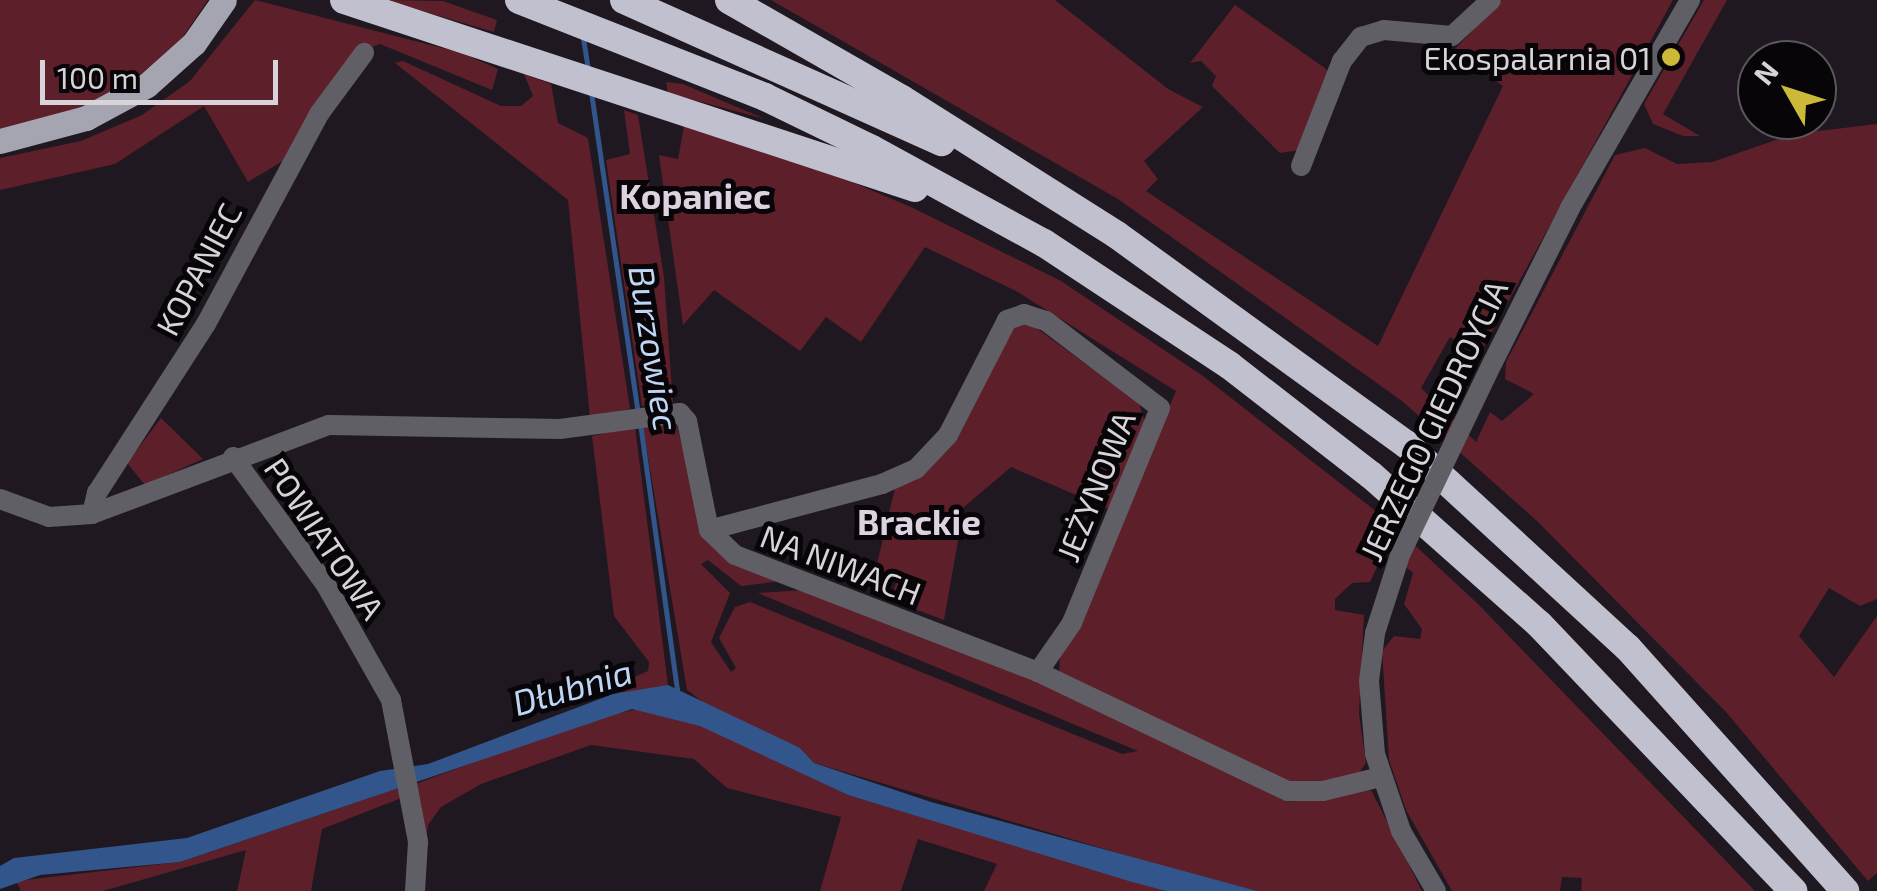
<!DOCTYPE html>
<html>
<head>
<meta charset="utf-8">
<style>
  body { margin:0 }
  #map { position:relative; width:1877px; height:891px; overflow:hidden; background:#1f1821; font-family:"Exo 2",sans-serif }
  div>[style] { position:absolute }
  .green>* { inset:0; background:#5d1f29 }
  .water>* { inset:0; background:#32568b }
  .stream>* { height:5px; margin:-2.5px; padding:0 2.5px; transform-origin:2.5px; border-radius:2.5px; background:#32568b }
  .minor>* { height:20px; margin:-10px; padding:0 10px; transform-origin:10px; border-radius:10px; background:#5f5f65 }
  .major>* { height:25px; margin:-12.5px; padding:0 12.5px; transform-origin:12.5px; border-radius:12.5px; background:#a5a4b1 }
  .highway>* { height:28px; margin:-14px; padding:0 14px; transform-origin:14px; border-radius:14px; background:#c0c0cf }
  .minor-bridge>* { height:20px; margin:-10px; padding:0 10px; transform-origin:10px; border-radius:10px; background:#5f5f65 }
  .dots>* { width:28px; height:28px; translate:-50% -50%; box-sizing:border-box; border:5px solid #070508; border-radius:50% }
  span { translate:-50% -50%; white-space:nowrap; text-align:center; line-height:1.15; -webkit-text-stroke:10px #070508; paint-order:stroke }
  .poi-label { font-size:32px; color:#d7d3d9 }
  .right { translate:-100% -50%; text-align:right }
  .street-label { font-size:32px; color:#d7d3d9 }
  .neighbourhood-label { font-size:35px; color:#dcd2e0; font-weight:700 }
  .water-label { font-size:35px; color:#bfd5f5; font-style:italic }
  .north { position:absolute; left:1737px; top:40px; width:100px; height:100px; box-sizing:border-box; background:#070508; border:2px solid #5a575c; border-radius:50%; rotate:309deg; font-size:28px; font-weight:700; line-height:40px; text-align:center; color:#d7d3d9 }
  .north::after { content:''; display:block; margin:auto; width:35px; height:45px; background:#ccb938; clip-path:polygon(50% 0,100% 100%,50% 72%,0 100%) }
  .scale { position:absolute; left:40px; top:60px; width:238px; height:45px; box-sizing:border-box; border:5px solid #d7d3d9; border-top:0; padding-left:12px; font-size:30px; line-height:35px; white-space:nowrap; color:#d7d3d9; -webkit-text-stroke:8px #070508; paint-order:stroke }
</style>
</head>
<body>
<div id="map">
  <div class="green">
    <div style="clip-path:polygon(0 0,208px 0,182px 38px,132px 82px,97px 103px,0 132px)"></div>
    <div style="clip-path:polygon(255px 0,462px 53px,498px 69px,492px 90px,380px 44px,354px 54px,286px 159px,248px 182px,204px 106px,115px 164px,0 190px,0 158px,81px 141px,142px 115px,190px 81px)"></div>
    <div style="clip-path:polygon(385px 0,443px 1px,497px 20px,494px 32px)"></div>
    <div style="clip-path:polygon(771px 0,1055px 0,1168px 89px,1203px 107px,1144px 161px,1158px 179px,1146px 191px,1378px 346px,1503px 86px,1454px 50px,1502px 0,1673px 0,1479px 355px,1450px 337px,1421px 388px,1476px 442px,1490px 412px,1502px 421px,1534px 394px,1505px 379px,1506px 362px,1615px 155px,1645px 148px,1677px 164px,1712px 162px,1793px 134px,1877px 124px,1877px 599px,1860px 606px,1829px 588px,1799px 636px,1834px 677px,1877px 616px,1877px 873px,1868px 881px,1726px 712px,1537px 521px,1402px 401px,1118px 199px)"></div>
    <div style="clip-path:polygon(1704px 0,1727px 0,1663px 114px,1700px 136px,1683px 136px,1653px 124px,1644px 104px)"></div>
    <div style="clip-path:polygon(1235px 5px,1329px 71px,1300px 150px,1280px 153px,1212px 86px,1216px 76px,1201px 61px,1190px 63px)"></div>
    <div style="clip-path:polygon(403px 61px,501px 106px,521px 106px,533px 96px,524px 74px,551px 84px,558px 123px,588px 138px,630px 409px,590px 417px,568px 200px,395px 63px)"></div>
    <div style="clip-path:polygon(666px 82px,683px 84px,765px 119px,668px 93px)"></div>
    <div style="clip-path:polygon(624px 110px,638px 115px,664px 277px,673px 404px,642px 406px,606px 160px,630px 154px)"></div>
    <div style="clip-path:polygon(684px 126px,803px 161px,913px 208px,1061px 281px,1203px 376px,1391px 523px,1478px 604px,1755px 891px,1581px 891px,1582px 878px,1562px 877px,1560px 891px,1452px 891px,1406px 810px,1389px 760px,1382px 651px,1394px 636px,1420px 639px,1422px 629px,1404px 604px,1413px 573px,1385px 550px,1370px 582px,1352px 583px,1335px 599px,1335px 610px,1364px 615px,1359px 714px,1366px 763px,1359px 773px,1307px 786px,1288px 781px,1059px 673px,1060px 654px,1176px 391px,1016px 291px,925px 247px,861px 342px,826px 317px,800px 351px,714px 290px,683px 325px,659px 155px,678px 159px)"></div>
    <div style="clip-path:polygon(1024px 319px,1139px 403px,1145px 423px,1111px 510px,1011px 467px,964px 507px,944px 620px,890px 600px,898px 578px,876px 568px,895px 488px,921px 472px,1000px 335px)"></div>
    <div style="clip-path:polygon(161px 418px,203px 459px,145px 485px,127px 463px)"></div>
    <div style="clip-path:polygon(676px 422px,703px 530px,781px 581px,741px 586px,708px 560px,701px 564px,730px 593px,711px 642px,731px 672px,736px 668px,719px 638px,735px 607px,750px 602px,1122px 754px,1138px 751px,758px 593px,804px 590px,1043px 682px,1288px 802px,1371px 790px,1422px 891px,1257px 891px,1199px 877px,814px 763px,800px 748px,720px 715px,687px 690px,643px 427px)"></div>
    <div style="clip-path:polygon(635px 427px,668px 685px,634px 694px,620px 693px,619px 684px,648px 671px,649px 662px,614px 616px,592px 436px)"></div>
    <div style="clip-path:polygon(637px 709px,705px 727px,848px 795px,1166px 891px,984px 891px,997px 864px,918px 839px,901px 891px,820px 891px,841px 817px,727px 788px,694px 759px,591px 745px,481px 784px,441px 807px,428px 825px,421px 878px,410px 786px,586px 721px)"></div>
    <div style="clip-path:polygon(401px 787px,404px 797px,322px 829px,311px 891px,237px 891px,246px 850px,103px 891px,21px 891px,16px 881px,180px 862px)"></div>
  </div>
  <div class="water">
    <div style="clip-path:polygon(668px 685px,800px 748px,814px 763px,931px 802px,1257px 891px,1166px 891px,1132px 882px,848px 795px,700px 726px,632px 709px,180px 862px,40px 875px,0 889px,0 866px,14px 858px,187px 838px,380px 771px,428px 764px,613px 694px)"></div>
  </div>
  <div class="stream">
    <div style="left:583px;top:38px;width:33px;rotate:81deg"></div>
    <div style="left:591px;top:92px;width:324px;rotate:81.7deg"></div>
    <div style="left:640px;top:423px;width:270px;rotate:82.1deg"></div>
  </div>
  <div class="minor">
    <div style="left:1301px;top:166px;width:113px;rotate:-68.7deg"></div>
    <div style="left:1342px;top:61px;width:31px;rotate:-52deg"></div>
    <div style="left:1361px;top:37px;width:24px;rotate:-17deg"></div>
    <div style="left:1384px;top:30px;width:68px;rotate:5deg"></div>
    <div style="left:1452px;top:36px;width:53px;rotate:-42.7deg"></div>
    <div style="left:1493px;top:362px;width:172px;rotate:-63.4deg"></div>
    <div style="left:1570px;top:208px;width:240px;rotate:-60deg"></div>
    <div style="left:233px;top:457px;width:158px;rotate:54deg"></div>
    <div style="left:326px;top:585px;width:132px;rotate:60.5deg"></div>
    <div style="left:391px;top:700px;width:145px;rotate:79.2deg"></div>
    <div style="left:418px;top:842px;width:49px;rotate:93.5deg"></div>
    <div style="left:0;top:499px;width:52px;rotate:20.2deg"></div>
    <div style="left:49px;top:517px;width:43px;rotate:-4deg"></div>
    <div style="left:92px;top:514px;width:253px;rotate:-20.6deg"></div>
    <div style="left:329px;top:425px;width:231px;rotate:1deg"></div>
    <div style="left:560px;top:429px;width:121px;rotate:-7.6deg"></div>
    <div style="left:680px;top:413px;width:11px;rotate:49deg"></div>
    <div style="left:687px;top:421px;width:111px;rotate:78.6deg"></div>
    <div style="left:709px;top:530px;width:36px;rotate:44deg"></div>
    <div style="left:735px;top:555px;width:325px;rotate:21.1deg"></div>
    <div style="left:1038px;top:672px;width:277px;rotate:25.5deg"></div>
    <div style="left:1288px;top:791px;width:35px"></div>
    <div style="left:1323px;top:791px;width:59px;rotate:-13.8deg"></div>
    <div style="left:92px;top:514px;width:22px;rotate:-77deg"></div>
    <div style="left:97px;top:493px;width:201px;rotate:-57.2deg"></div>
    <div style="left:206px;top:324px;width:238px;rotate:-61.7deg"></div>
    <div style="left:319px;top:114px;width:76px;rotate:-53.6deg"></div>
    <div style="left:709px;top:530px;width:179px;rotate:-14.9deg"></div>
    <div style="left:882px;top:484px;width:37px;rotate:-24deg"></div>
    <div style="left:916px;top:469px;width:47px;rotate:-46.7deg"></div>
    <div style="left:948px;top:435px;width:129px;rotate:-62.8deg"></div>
    <div style="left:1007px;top:320px;width:18px;rotate:-19deg"></div>
    <div style="left:1024px;top:314px;width:23px;rotate:18deg"></div>
    <div style="left:1046px;top:321px;width:143px;rotate:37.3deg"></div>
    <div style="left:1160px;top:408px;width:232px;rotate:112.3deg"></div>
    <div style="left:1072px;top:623px;width:60px;rotate:124.8deg"></div>
    <div style="left:1375px;top:633px;width:48px;rotate:97.1deg"></div>
    <div style="left:1369px;top:681px;width:73px;rotate:85.3deg"></div>
    <div style="left:1375px;top:754px;width:81px;rotate:71.3deg"></div>
    <div style="left:1401px;top:831px;width:69px;rotate:59.7deg"></div>
  </div>
  <div class="major">
    <div style="left:0;top:141px;width:89px;rotate:-15deg"></div>
    <div style="left:86px;top:118px;width:69px;rotate:-28.4deg"></div>
    <div style="left:147px;top:85px;width:63px;rotate:-41.8deg"></div>
    <div style="left:194px;top:43px;width:52px;rotate:-55.1deg"></div>
  </div>
  <div class="highway">
    <div style="left:344px;top:0;width:601px;rotate:18.22deg"></div>
    <div style="left:519px;top:0;width:264px;rotate:21.5deg"></div>
    <div style="left:765px;top:97px;width:119px;rotate:25.9deg"></div>
    <div style="left:872px;top:149px;width:196px;rotate:28.7deg"></div>
    <div style="left:1044px;top:243px;width:222px;rotate:33.4deg"></div>
    <div style="left:1229px;top:365px;width:180px;rotate:37.8deg"></div>
    <div style="left:1371px;top:475px;width:225px;rotate:41.6deg"></div>
    <div style="left:1539px;top:624px;width:369px;rotate:46.4deg"></div>
    <div style="left:624px;top:0;width:348px;rotate:24.1deg"></div>
    <div style="left:729px;top:0;width:199px;rotate:29.8deg"></div>
    <div style="left:902px;top:99px;width:254px;rotate:32.3deg"></div>
    <div style="left:1117px;top:235px;width:357px;rotate:35.9deg"></div>
    <div style="left:1406px;top:444px;width:301px;rotate:42.6deg"></div>
    <div style="left:1628px;top:648px;width:326px;rotate:48.2deg"></div>
  </div>
  <div class="minor-bridge">
    <div style="left:1375px;top:633px;width:82px;rotate:-72.2deg"></div>
    <div style="left:1400px;top:555px;width:214px;rotate:-64.3deg"></div>
  </div>
  <div class="dots">
    <div style="left:1671px;top:57px;background:#ccb938"></div>
  </div>
  <div class="poi-label">
    <span class="right" style="left:1651px;top:57px">Ekospalarnia 01</span>
  </div>
  <div class="street-label">
    <span style="left:198px;top:269px;rotate:-62deg">KOPANIEC</span>
    <span style="left:1433px;top:420px;rotate:-65deg">JERZEGO GIEDROYCIA</span>
    <span style="left:1095px;top:486px;rotate:-68deg">JEŻYNOWA</span>
    <span style="left:325px;top:538px;rotate:56deg">POWIATOWA</span>
    <span style="left:841px;top:564px;rotate:21deg">NA NIWACH</span>
  </div>
  <div class="neighbourhood-label">
    <span style="left:695px;top:195px">Kopaniec</span>
    <span style="left:919px;top:521px">Brackie</span>
  </div>
  <div class="water-label">
    <span style="left:655px;top:348px;rotate:81deg">Burzowiec</span>
    <span style="left:572px;top:686px;rotate:-16deg">Dłubnia</span>
  </div>
  <div class="north">N</div>
  <div class="scale">100 m</div>
</div>
</body>
</html>
